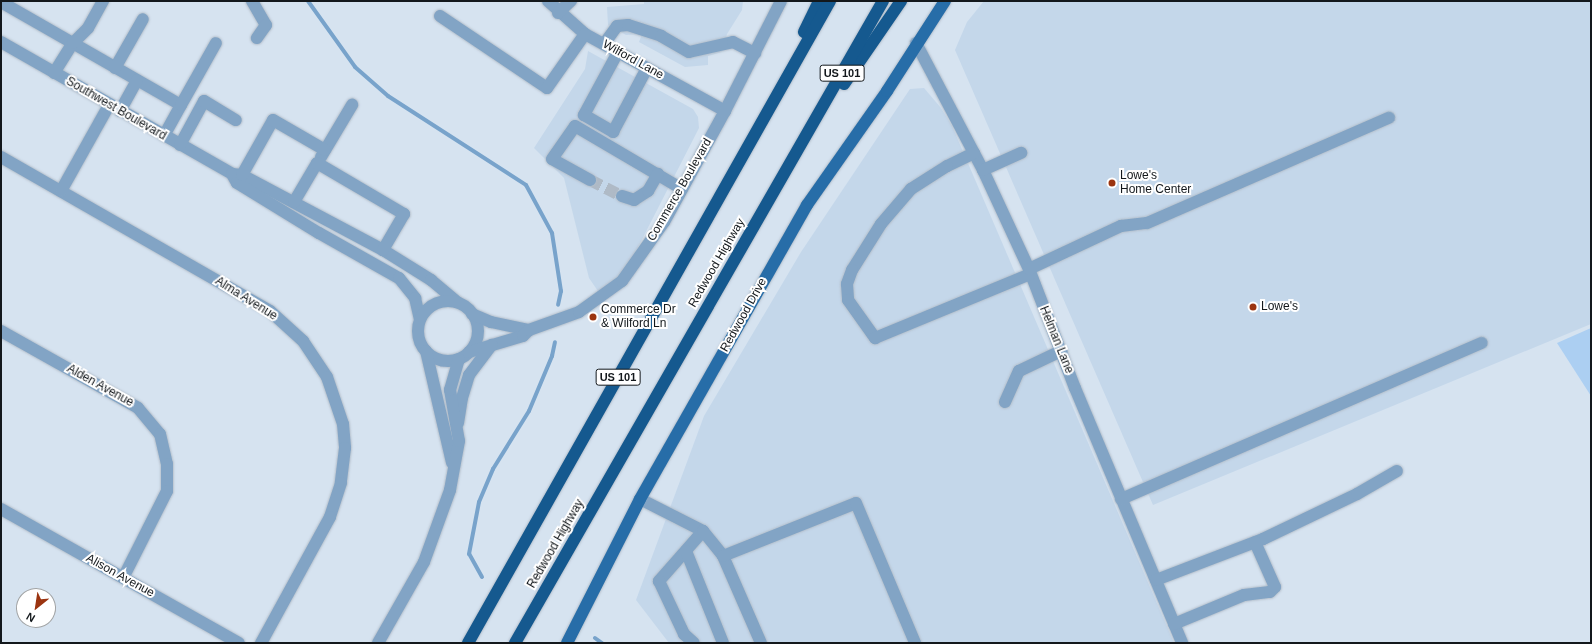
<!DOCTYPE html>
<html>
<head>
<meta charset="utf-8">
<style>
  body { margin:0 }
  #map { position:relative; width:1592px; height:644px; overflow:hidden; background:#d6e3f0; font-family:Helvetica,sans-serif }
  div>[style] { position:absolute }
  .built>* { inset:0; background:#c4d7ea }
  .green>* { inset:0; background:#accff2 }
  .stream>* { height:4px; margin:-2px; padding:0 2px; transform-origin:2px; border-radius:2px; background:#78a3cb }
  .minor-tunnel>* { height:12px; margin-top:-6px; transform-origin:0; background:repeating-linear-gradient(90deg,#afbac6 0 12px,transparent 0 18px) }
  .roads { filter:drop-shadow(0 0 1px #b3beca) drop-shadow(0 0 1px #b3beca) }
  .minor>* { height:12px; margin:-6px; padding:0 6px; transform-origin:6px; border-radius:6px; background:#82a4c5 }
  .minor>.ring { margin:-6px; padding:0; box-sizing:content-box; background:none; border:12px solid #82a4c5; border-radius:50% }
  .major>* { height:12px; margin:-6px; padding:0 6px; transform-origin:6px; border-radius:6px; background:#276da8 }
  .highway>* { height:12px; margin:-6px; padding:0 6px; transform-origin:6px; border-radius:6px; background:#15598f }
  .dots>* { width:11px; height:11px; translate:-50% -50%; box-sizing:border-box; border:2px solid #fff; border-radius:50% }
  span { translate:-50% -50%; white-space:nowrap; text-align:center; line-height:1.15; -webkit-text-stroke:4px #fff; paint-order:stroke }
  .shield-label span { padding:1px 3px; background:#fff; border:1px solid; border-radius:3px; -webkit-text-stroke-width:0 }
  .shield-label { font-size:11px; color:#13181c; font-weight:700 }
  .street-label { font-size:12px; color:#13181c }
  .poi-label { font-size:12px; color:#13181c }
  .left { translate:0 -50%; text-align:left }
  .frame { position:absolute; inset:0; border:2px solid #13181c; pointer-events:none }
  .north { position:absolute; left:16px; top:588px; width:40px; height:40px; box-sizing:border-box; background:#fff; border:1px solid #a1a3a4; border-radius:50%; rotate:210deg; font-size:11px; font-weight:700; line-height:16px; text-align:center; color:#13181c }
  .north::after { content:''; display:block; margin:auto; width:14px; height:18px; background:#9b3410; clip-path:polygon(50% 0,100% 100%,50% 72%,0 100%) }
</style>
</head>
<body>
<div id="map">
  <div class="built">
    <div style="clip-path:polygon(644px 1px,743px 1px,742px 10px,727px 34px,722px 52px,708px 56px,708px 65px,685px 67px,639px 42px,642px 34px,626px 35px,608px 25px,607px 7px,644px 4px)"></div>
    <div style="clip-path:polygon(984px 1px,1591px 1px,1591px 324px,1153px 505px,955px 50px,967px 22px)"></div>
    <div style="clip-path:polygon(588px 51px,693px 109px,698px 117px,699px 128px,635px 253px,602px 297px,589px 278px,564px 178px,534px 148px,585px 69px)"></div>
    <div style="clip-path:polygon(924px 88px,941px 108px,952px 126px,1174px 643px,669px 643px,636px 600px,704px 416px,801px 252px,910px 89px)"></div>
  </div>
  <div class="green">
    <div style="clip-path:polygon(1591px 328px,1591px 396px,1557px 343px)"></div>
  </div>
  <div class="stream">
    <div style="left:308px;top:1px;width:81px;rotate:54.5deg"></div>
    <div style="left:355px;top:67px;width:44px;rotate:41.3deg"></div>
    <div style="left:388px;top:96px;width:164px;rotate:32.8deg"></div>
    <div style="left:526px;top:185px;width:55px;rotate:61.6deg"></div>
    <div style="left:552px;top:233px;width:59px;rotate:81.2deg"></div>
    <div style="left:561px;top:291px;width:14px;rotate:102deg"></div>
    <div style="left:482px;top:577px;width:26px;rotate:-119deg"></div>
    <div style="left:469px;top:554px;width:53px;rotate:-79.1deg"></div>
    <div style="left:479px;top:502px;width:36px;rotate:-67deg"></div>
    <div style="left:493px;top:469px;width:68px;rotate:-58.2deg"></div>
    <div style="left:529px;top:411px;width:60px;rotate:-67.3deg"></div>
    <div style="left:552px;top:356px;width:14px;rotate:-78deg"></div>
    <div style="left:595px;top:638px;width:9px;rotate:36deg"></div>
  </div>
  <div class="minor-tunnel">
    <div style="left:590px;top:180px;width:36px;rotate:27deg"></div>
  </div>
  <div class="roads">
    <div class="minor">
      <div style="left:252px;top:1px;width:28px;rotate:60deg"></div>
      <div style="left:266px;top:25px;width:16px;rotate:125deg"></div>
      <div style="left:548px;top:1px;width:50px;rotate:41.7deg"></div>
      <div style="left:585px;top:34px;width:160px;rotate:28.8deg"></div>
      <div style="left:1px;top:2px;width:207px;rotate:29.8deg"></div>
      <div style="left:181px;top:105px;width:35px;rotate:119deg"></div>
      <div style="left:558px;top:13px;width:18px;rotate:-43deg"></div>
      <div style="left:440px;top:16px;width:129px;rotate:33.9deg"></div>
      <div style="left:547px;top:88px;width:66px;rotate:-54.9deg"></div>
      <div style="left:1px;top:42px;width:266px;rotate:29.7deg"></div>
      <div style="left:232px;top:174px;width:10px;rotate:6deg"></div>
      <div style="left:242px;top:175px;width:160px;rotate:28deg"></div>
      <div style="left:383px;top:250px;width:57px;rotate:32deg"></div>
      <div style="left:431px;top:280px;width:35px;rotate:40deg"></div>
      <div style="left:916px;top:43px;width:144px;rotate:62.2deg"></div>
      <div style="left:983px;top:170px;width:109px;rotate:65.1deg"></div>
      <div style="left:1029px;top:269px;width:128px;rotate:68.9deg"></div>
      <div style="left:1075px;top:388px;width:277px;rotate:67.2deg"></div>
      <div style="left:604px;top:44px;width:22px;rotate:-54deg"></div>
      <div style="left:617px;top:26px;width:11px;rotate:-5deg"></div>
      <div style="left:628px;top:25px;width:35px;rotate:18deg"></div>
      <div style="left:661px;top:36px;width:32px;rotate:30deg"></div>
      <div style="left:689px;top:52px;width:45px;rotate:-12.8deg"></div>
      <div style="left:733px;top:42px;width:25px;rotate:27deg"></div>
      <div style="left:618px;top:52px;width:72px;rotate:118.4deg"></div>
      <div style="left:584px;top:115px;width:34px;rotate:30deg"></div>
      <div style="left:613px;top:132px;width:72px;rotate:-62deg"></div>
      <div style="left:115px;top:68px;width:56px;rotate:-60.3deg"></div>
      <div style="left:54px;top:73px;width:36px;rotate:-58deg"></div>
      <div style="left:73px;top:43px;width:21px;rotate:-45deg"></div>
      <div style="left:88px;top:28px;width:31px;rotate:-61deg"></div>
      <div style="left:181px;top:105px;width:71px;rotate:-60.6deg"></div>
      <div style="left:120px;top:111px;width:35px;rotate:-61deg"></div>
      <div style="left:180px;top:145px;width:50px;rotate:-61.4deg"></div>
      <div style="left:204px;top:101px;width:37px;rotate:31deg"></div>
      <div style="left:974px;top:153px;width:30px;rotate:154deg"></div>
      <div style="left:947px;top:166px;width:43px;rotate:147.4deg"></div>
      <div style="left:911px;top:189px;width:46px;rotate:130.6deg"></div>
      <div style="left:881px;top:224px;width:54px;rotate:122.2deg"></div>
      <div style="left:852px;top:270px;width:15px;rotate:110deg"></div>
      <div style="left:847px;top:284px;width:16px;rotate:86deg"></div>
      <div style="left:848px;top:300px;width:47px;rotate:54.6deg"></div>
      <div style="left:875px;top:338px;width:168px;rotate:-22.4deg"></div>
      <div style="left:1px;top:157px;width:310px;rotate:29.8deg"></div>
      <div style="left:270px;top:311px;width:45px;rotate:42.3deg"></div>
      <div style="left:303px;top:341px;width:43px;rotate:56.3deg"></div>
      <div style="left:327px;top:377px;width:50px;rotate:71.2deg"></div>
      <div style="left:343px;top:424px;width:24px;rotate:85deg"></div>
      <div style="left:345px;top:448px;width:35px;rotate:97deg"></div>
      <div style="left:341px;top:483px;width:36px;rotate:108deg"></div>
      <div style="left:330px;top:517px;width:144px;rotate:118.7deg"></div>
      <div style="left:321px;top:157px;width:61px;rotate:-59.2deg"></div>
      <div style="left:983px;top:170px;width:42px;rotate:-24.1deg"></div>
      <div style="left:232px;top:174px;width:10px;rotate:61deg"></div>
      <div style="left:237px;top:183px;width:96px;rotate:31.4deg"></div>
      <div style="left:319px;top:233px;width:92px;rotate:29.4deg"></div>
      <div style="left:399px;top:278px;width:26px;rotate:51deg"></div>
      <div style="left:415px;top:298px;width:22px;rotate:77deg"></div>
      <div style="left:242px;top:175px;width:63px;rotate:-60.6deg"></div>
      <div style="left:273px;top:120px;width:60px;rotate:30deg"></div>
      <div style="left:590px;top:180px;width:43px;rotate:-151.1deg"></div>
      <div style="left:552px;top:159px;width:40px;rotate:-55.1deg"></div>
      <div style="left:575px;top:126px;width:124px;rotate:30.5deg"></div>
      <div style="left:61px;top:191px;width:98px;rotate:-60.8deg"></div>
      <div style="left:622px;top:196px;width:13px;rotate:18deg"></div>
      <div style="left:634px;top:200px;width:17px;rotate:-33deg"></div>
      <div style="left:648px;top:191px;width:20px;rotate:-60deg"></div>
      <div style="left:294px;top:202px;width:45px;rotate:-59.5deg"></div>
      <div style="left:317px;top:163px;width:101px;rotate:30.4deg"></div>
      <div style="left:404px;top:214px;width:42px;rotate:120.3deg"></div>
      <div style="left:1029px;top:269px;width:102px;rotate:-25.1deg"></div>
      <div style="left:1121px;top:226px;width:26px;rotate:-7deg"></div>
      <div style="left:1147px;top:223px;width:264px;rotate:-23.5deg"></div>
      <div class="ring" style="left:418px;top:301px;width:48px;height:48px"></div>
      <div style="left:472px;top:314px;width:21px;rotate:23deg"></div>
      <div style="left:491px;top:322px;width:39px;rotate:12deg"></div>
      <div style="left:1px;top:331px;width:157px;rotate:29.3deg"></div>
      <div style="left:138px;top:408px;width:34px;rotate:50deg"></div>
      <div style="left:160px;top:434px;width:31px;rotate:77deg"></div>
      <div style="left:167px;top:464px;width:27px;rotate:90deg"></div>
      <div style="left:167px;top:491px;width:97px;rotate:116.8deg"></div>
      <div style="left:426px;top:351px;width:115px;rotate:76.9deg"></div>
      <div style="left:469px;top:352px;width:56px;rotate:-16.5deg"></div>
      <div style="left:523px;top:336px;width:8px;rotate:-45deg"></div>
      <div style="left:529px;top:330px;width:53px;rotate:-19.8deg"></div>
      <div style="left:579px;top:312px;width:53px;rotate:-35.8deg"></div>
      <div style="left:622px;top:281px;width:72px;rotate:-54.6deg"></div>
      <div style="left:664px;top:222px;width:127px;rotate:-61.2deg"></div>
      <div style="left:725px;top:111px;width:123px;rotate:-63deg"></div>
      <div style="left:1005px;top:402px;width:34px;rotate:-66deg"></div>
      <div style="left:1019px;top:371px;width:47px;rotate:-25.5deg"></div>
      <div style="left:458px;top:423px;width:25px;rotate:-81deg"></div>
      <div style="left:462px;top:398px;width:24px;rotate:-73deg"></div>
      <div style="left:469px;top:375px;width:38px;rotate:-53deg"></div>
      <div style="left:640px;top:499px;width:71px;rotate:26.9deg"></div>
      <div style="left:703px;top:531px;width:67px;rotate:131.3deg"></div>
      <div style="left:659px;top:581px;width:59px;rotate:64.7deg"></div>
      <div style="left:684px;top:634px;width:13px;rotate:42deg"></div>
      <div style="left:1121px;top:499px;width:393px;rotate:-23.4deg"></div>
      <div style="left:1px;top:509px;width:273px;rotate:29.4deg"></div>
      <div style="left:703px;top:531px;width:32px;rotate:51deg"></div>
      <div style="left:723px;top:556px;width:95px;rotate:66.4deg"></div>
      <div style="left:686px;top:551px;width:99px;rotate:68.1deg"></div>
      <div style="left:723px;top:556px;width:143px;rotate:-21.7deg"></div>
      <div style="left:856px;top:503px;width:152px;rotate:67.1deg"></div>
      <div style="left:1156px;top:580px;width:115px;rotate:-21deg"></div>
      <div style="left:1263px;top:539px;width:104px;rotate:-25.6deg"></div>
      <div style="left:1357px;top:494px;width:46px;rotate:-29.9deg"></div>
      <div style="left:1174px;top:624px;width:76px;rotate:-22.5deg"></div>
      <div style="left:1244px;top:595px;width:26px;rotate:-7deg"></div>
      <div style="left:1270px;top:592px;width:7px;rotate:-45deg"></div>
      <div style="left:1275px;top:587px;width:49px;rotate:-114deg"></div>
      <div style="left:378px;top:643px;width:93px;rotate:-60.4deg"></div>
      <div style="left:424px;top:562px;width:77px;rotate:-70.1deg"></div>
      <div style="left:450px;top:490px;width:50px;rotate:-79.6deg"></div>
      <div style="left:459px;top:441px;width:52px;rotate:-100deg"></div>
      <div style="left:450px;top:390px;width:32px;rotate:-74deg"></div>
    </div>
    <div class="major">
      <div style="left:567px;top:643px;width:161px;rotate:-63.1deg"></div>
      <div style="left:640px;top:499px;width:338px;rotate:-60.4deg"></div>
      <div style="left:807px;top:205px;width:139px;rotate:-54.9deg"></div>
      <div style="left:887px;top:91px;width:107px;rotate:-57.2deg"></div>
    </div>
    <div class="highway">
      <div style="left:804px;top:32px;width:34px;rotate:-64deg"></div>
      <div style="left:844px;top:84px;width:101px;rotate:-55.5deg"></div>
      <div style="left:468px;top:643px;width:737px;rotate:-60.58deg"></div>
      <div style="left:515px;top:643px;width:740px;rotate:-60.18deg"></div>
    </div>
  </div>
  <div class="dots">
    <div style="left:1112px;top:183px;background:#9b3410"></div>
    <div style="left:1253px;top:307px;background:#9b3410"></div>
    <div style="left:593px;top:317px;background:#9b3410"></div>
  </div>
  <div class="shield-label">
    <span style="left:842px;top:73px">US 101</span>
    <span style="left:618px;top:377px">US 101</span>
  </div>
  <div class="street-label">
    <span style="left:633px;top:60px;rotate:29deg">Wilford Lane</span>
    <span style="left:116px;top:109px;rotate:30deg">Southwest Boulevard</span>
    <span style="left:680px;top:190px;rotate:-60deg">Commerce Boulevard</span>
    <span style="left:717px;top:263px;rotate:-60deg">Redwood Highway</span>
    <span style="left:246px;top:299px;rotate:32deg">Alma Avenue</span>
    <span style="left:744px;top:315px;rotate:-61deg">Redwood Drive</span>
    <span style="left:1056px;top:340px;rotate:68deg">Helman Lane</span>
    <span style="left:100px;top:386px;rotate:29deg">Alden Avenue</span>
    <span style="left:556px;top:544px;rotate:-60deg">Redwood Highway</span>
    <span style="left:120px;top:576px;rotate:29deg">Alison Avenue</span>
  </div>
  <div class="poi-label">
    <span class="left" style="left:1120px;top:183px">Lowe's<br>Home Center</span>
    <span class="left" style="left:1261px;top:307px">Lowe's</span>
    <span class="left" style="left:601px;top:317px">Commerce Dr<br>&amp; Wilford Ln</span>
  </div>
  <div class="frame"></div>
  <div class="north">N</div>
</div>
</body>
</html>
